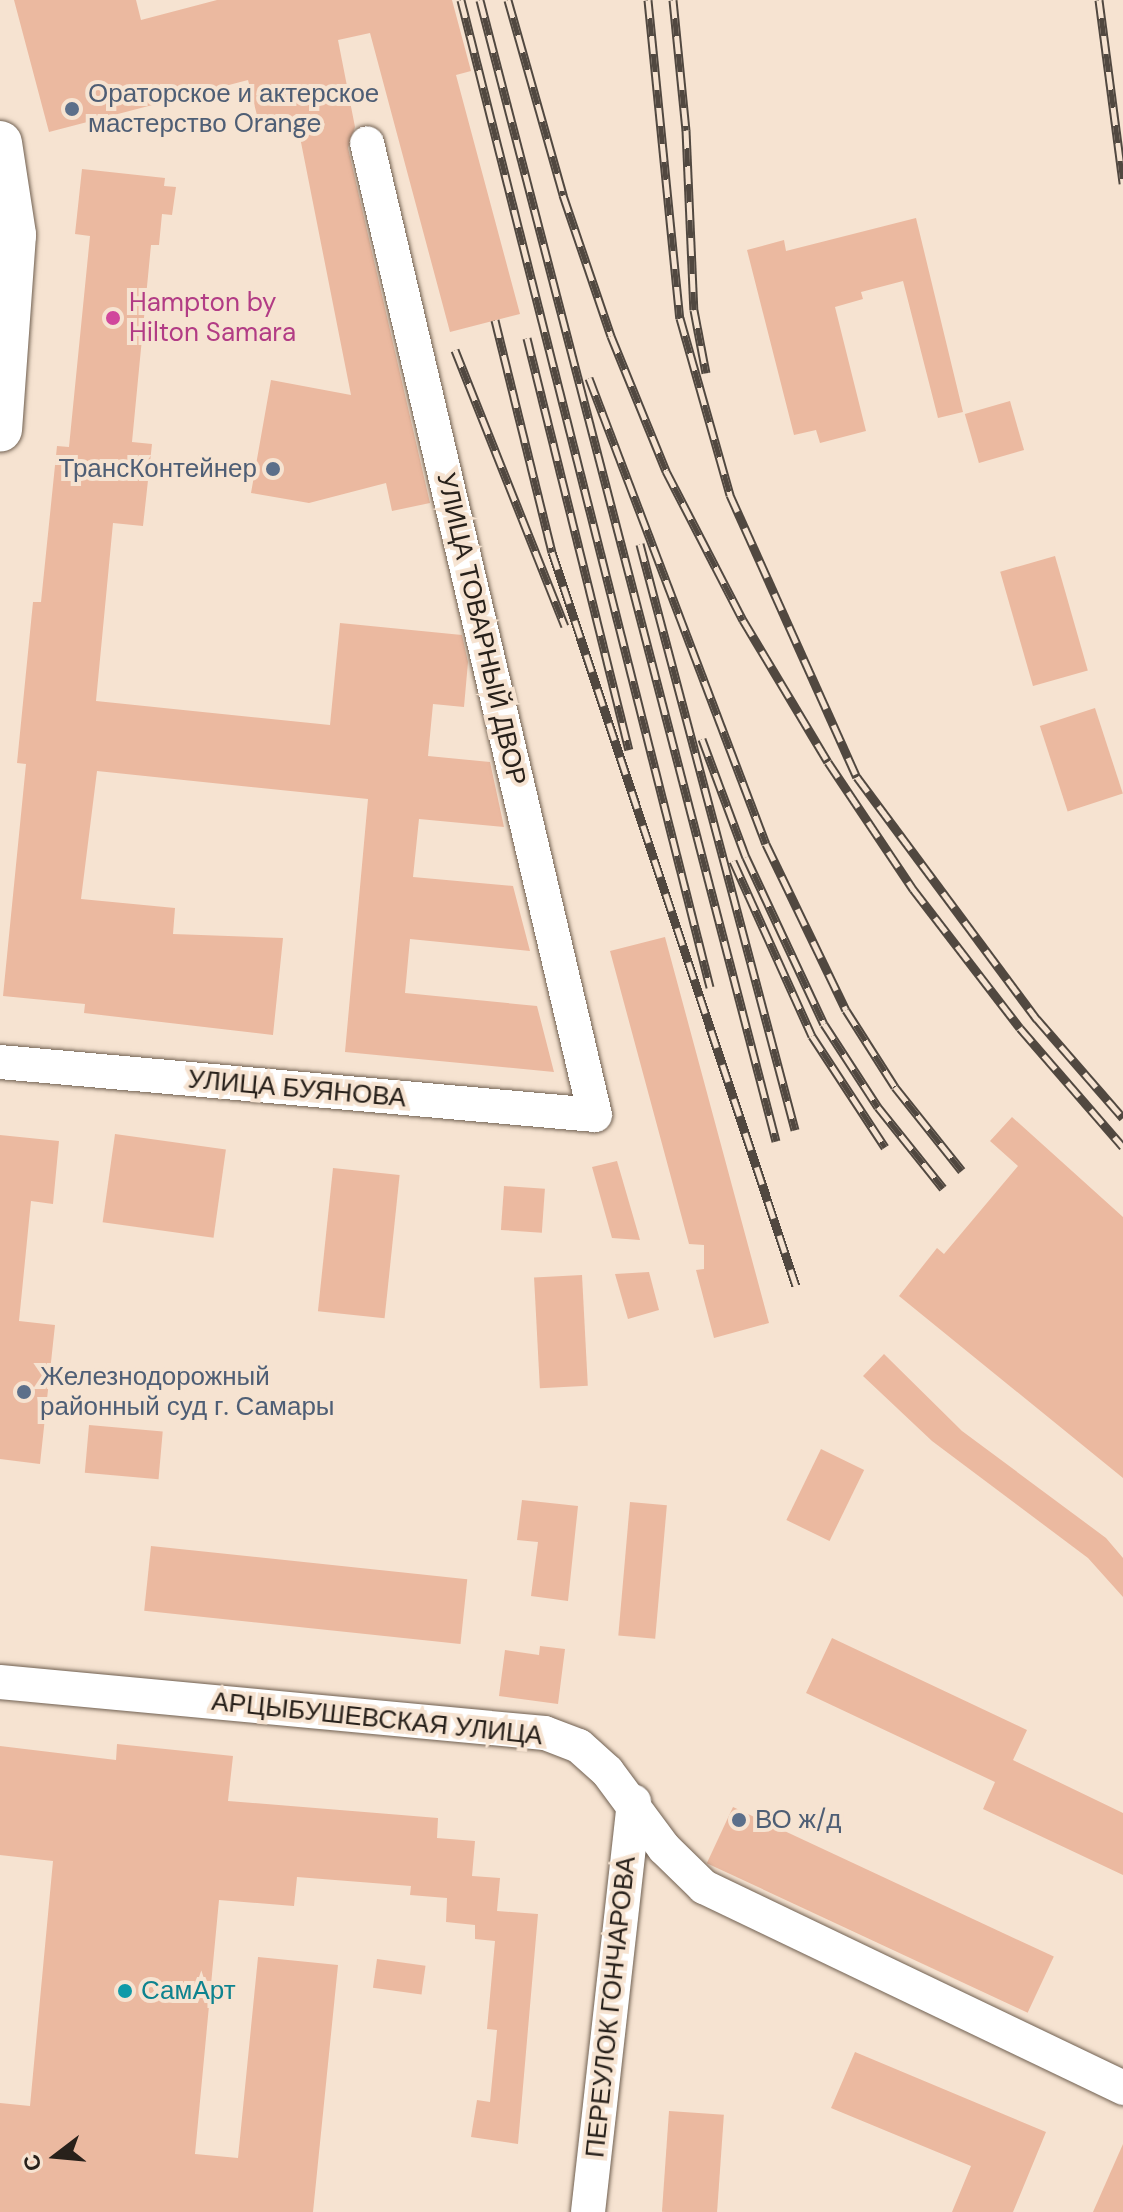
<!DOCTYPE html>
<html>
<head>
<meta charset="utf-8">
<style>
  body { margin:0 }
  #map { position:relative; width:1123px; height:2212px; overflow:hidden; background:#f6e3d1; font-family:"DM Sans",sans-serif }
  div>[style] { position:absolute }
  .building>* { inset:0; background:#ebb9a0; transform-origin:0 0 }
  .roads { filter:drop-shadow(0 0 2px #706051) drop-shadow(0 0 2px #706051) }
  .minor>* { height:34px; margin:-17px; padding:0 17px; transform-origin:17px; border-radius:17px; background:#fff }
  .primary>* { height:44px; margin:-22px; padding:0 22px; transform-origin:22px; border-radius:22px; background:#fff }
  .rail>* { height:9px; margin-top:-4.5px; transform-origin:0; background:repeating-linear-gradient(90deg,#f6e3d1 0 18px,#514840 0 36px); box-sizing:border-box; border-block:2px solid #514840 }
  .dots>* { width:22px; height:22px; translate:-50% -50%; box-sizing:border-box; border:4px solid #f6e3d1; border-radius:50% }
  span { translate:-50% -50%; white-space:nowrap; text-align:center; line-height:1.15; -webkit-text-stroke:8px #f6e3d1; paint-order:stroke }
  .service-label { font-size:26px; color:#4e5e75 }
  .left { translate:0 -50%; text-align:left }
  .right { translate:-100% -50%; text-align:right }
  .hotel-label { font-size:26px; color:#b23c85 }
  .street-label { font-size:26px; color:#28211b }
  .culture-label { font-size:26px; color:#0d838f }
  .north { position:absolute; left:16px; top:2116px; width:80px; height:80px; -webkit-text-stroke:6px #f6e3d1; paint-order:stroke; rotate:254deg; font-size:22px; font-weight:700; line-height:32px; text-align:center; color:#28211b }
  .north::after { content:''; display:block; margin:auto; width:28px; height:36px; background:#28211b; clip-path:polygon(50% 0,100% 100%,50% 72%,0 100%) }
</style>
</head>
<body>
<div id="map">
  <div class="building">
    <div style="clip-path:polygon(14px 0,136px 0,141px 20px,217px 0,452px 0,471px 71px,456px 75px,520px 314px,450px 332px,370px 33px,338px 40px,355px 127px,348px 148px,430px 503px,392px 511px,386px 483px,309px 503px,251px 493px,271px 380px,351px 395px,296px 117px,260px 127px,248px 80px,49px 132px)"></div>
    <div style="clip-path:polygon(82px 169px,165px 178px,164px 186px,176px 187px,172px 215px,162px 214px,159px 245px,151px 245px,132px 442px,152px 444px,143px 526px,113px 523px,96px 701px,330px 725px,340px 623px,462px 635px,468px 662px,464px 707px,433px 704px,428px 756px,490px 762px,504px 827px,419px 819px,413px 877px,513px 886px,530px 951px,410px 939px,405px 993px,537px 1006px,554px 1072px,345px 1052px,368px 799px,97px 771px,81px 899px,175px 908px,173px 934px,283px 938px,273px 1035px,84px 1013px,85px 1004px,3px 996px,26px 764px,17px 763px,33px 602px,41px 602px,57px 446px,69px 447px,90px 236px,75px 234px)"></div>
    <div style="clip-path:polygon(916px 218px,963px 412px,938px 418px,903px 281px,861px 292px,863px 299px,835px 307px,866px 431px,820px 443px,816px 430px,794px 435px,747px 250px,784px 240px,786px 251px)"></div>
    <div style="left:1010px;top:401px;width:51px;height:47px;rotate:74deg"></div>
    <div style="left:1055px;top:556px;width:119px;height:57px;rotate:74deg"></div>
    <div style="left:1095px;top:708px;width:90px;height:58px;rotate:72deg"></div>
    <div style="clip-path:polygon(665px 937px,769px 1323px,714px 1338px,696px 1270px,704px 1269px,704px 1245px,689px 1244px,610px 951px)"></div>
    <div style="clip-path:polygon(1012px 1117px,1123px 1217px,1123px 1478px,899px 1296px,937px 1248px,944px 1254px,1018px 1166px,990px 1141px)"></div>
    <div style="left:115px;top:1134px;width:112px;height:89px;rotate:8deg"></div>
    <div style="clip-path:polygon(0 1135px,59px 1141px,53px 1204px,31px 1201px,19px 1321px,55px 1325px,40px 1464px,0 1459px)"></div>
    <div style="clip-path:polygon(617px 1161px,640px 1240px,612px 1238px,592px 1167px)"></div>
    <div style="left:333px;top:1168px;width:67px;height:144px;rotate:6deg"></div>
    <div style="left:504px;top:1186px;width:41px;height:44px;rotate:4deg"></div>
    <div style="clip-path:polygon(649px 1272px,659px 1310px,628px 1319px,615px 1274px)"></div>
    <div style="left:582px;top:1275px;width:111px;height:48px;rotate:87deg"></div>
    <div style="clip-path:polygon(884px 1354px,962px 1431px,1106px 1538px,1123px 1558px,1123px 1597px,1088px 1558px,932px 1441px,863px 1376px)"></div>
    <div style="left:89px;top:1425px;width:74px;height:48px;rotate:5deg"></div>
    <div style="left:821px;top:1449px;width:48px;height:79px;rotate:26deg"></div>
    <div style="clip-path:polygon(522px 1500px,578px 1506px,568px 1601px,531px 1596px,538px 1542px,517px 1540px)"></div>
    <div style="left:630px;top:1502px;width:37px;height:134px;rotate:5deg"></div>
    <div style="left:151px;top:1546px;width:318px;height:65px;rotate:6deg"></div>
    <div style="clip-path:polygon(832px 1638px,1027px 1730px,1013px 1760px,1123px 1813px,1123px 1875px,983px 1809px,995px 1782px,806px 1693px)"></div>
    <div style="clip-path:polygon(540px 1646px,565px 1649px,558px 1704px,499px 1696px,505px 1650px,539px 1655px)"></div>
    <div style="clip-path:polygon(117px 1744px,233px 1756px,228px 1801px,438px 1818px,437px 1838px,475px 1841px,472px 1876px,500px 1878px,497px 1911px,538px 1914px,518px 2144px,471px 2137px,477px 2100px,490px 2102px,497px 2030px,487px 2029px,495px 1941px,475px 1939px,475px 1925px,446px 1922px,447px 1898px,410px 1895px,411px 1886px,297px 1877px,294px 1906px,219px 1900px,195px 2154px,238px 2158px,258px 1957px,338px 1965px,313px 2212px,0 2212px,0 2103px,30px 2106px,53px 1861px,0 1855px,0 1746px,116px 1760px)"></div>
    <div style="left:733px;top:1807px;width:354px;height:62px;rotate:25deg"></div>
    <div style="left:377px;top:1959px;width:49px;height:29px;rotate:8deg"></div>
    <div style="clip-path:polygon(855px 2052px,1046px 2132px,1013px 2212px,952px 2212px,971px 2166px,831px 2108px)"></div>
    <div style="left:669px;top:2111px;width:55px;height:101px;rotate:4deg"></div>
    <div style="clip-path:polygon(1123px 2144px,1123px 2212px,1093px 2212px)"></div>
  </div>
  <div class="roads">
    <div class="minor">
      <div style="left:0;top:1062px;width:597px;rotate:5.09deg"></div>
      <div style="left:595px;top:1115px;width:998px;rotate:-103.2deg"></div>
      <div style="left:0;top:1682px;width:547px;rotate:5.35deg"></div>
      <div style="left:545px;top:1733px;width:36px;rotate:21deg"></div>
      <div style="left:579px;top:1746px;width:38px;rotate:42deg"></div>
      <div style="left:607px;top:1771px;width:96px;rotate:53.5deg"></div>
      <div style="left:664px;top:1848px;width:56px;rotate:44.3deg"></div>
      <div style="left:704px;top:1887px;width:465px;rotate:25.6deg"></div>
      <div style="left:588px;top:2212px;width:413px;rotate:-83.6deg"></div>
    </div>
    <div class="primary">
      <div style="left:0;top:143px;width:93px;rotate:81.3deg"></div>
      <div style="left:14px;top:235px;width:195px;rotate:94.1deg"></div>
    </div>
  </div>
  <div class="rail">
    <div style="left:461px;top:0;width:1018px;rotate:75.84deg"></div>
    <div style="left:480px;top:0;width:1179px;rotate:75.46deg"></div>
    <div style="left:508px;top:0;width:203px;rotate:74.2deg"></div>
    <div style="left:563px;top:195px;width:149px;rotate:71.2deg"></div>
    <div style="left:611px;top:336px;width:146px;rotate:67.8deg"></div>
    <div style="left:666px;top:471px;width:168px;rotate:62.7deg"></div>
    <div style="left:743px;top:620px;width:165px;rotate:59.1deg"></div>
    <div style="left:828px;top:762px;width:153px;rotate:56.2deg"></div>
    <div style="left:913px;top:889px;width:175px;rotate:52.4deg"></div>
    <div style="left:1020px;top:1028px;width:157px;rotate:49.1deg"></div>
    <div style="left:648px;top:0;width:320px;rotate:84.3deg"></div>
    <div style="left:680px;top:318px;width:184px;rotate:74.2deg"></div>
    <div style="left:730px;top:495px;width:309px;rotate:65.8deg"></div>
    <div style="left:857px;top:777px;width:302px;rotate:53.4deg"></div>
    <div style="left:1037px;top:1019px;width:131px;rotate:49deg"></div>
    <div style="left:673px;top:0;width:131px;rotate:84.3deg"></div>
    <div style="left:686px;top:130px;width:180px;rotate:87.5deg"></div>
    <div style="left:694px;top:310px;width:64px;rotate:79.2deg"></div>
    <div style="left:1099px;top:0;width:185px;rotate:82.5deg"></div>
    <div style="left:495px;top:320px;width:239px;rotate:76.2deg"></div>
    <div style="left:552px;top:552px;width:773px;rotate:71.61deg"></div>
    <div style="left:527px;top:338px;width:424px;rotate:76.1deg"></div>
    <div style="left:455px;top:350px;width:297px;rotate:68.3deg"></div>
    <div style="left:589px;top:378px;width:498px;rotate:69.2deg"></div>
    <div style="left:766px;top:844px;width:184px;rotate:64.3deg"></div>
    <div style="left:846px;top:1010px;width:91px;rotate:57.5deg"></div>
    <div style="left:895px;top:1087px;width:107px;rotate:51.4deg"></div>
    <div style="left:640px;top:544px;width:606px;rotate:75.18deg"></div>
    <div style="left:702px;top:739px;width:126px;rotate:69.6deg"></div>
    <div style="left:746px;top:857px;width:184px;rotate:65deg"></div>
    <div style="left:824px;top:1024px;width:99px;rotate:57deg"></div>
    <div style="left:878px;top:1107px;width:104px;rotate:51.3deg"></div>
    <div style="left:733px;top:861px;width:192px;rotate:65.7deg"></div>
    <div style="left:812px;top:1036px;width:133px;rotate:56.7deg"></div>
  </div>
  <div class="dots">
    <div style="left:72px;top:109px;background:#5c6f8a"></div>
    <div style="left:113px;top:318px;background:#d1479c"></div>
    <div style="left:273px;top:469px;background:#5c6f8a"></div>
    <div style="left:24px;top:1392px;background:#5c6f8a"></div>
    <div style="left:739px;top:1820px;background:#5c6f8a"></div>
    <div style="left:125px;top:1991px;background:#0f9aa8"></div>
  </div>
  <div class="service-label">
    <span class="left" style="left:88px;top:109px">Ораторское и актерское<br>мастерство Orange</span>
    <span class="right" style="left:257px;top:469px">ТрансКонтейнер</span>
    <span class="left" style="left:40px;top:1392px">Железнодорожный<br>районный суд г. Самары</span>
    <span class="left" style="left:755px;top:1820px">ВО ж/д</span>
  </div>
  <div class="hotel-label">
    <span class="left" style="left:129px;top:318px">Hampton by<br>Hilton Samara</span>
  </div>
  <div class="street-label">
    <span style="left:481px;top:629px;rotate:77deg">УЛИЦА ТОВАРНЫЙ ДВОР</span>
    <span style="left:297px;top:1089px;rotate:5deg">УЛИЦА БУЯНОВА</span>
    <span style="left:377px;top:1719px;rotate:6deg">АРЦЫБУШЕВСКАЯ УЛИЦА</span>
    <span style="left:611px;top:2007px;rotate:-84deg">ПЕРЕУЛОК ГОНЧАРОВА</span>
  </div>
  <div class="culture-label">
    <span class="left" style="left:141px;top:1991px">СамАрт</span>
  </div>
  <div class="north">С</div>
</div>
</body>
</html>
